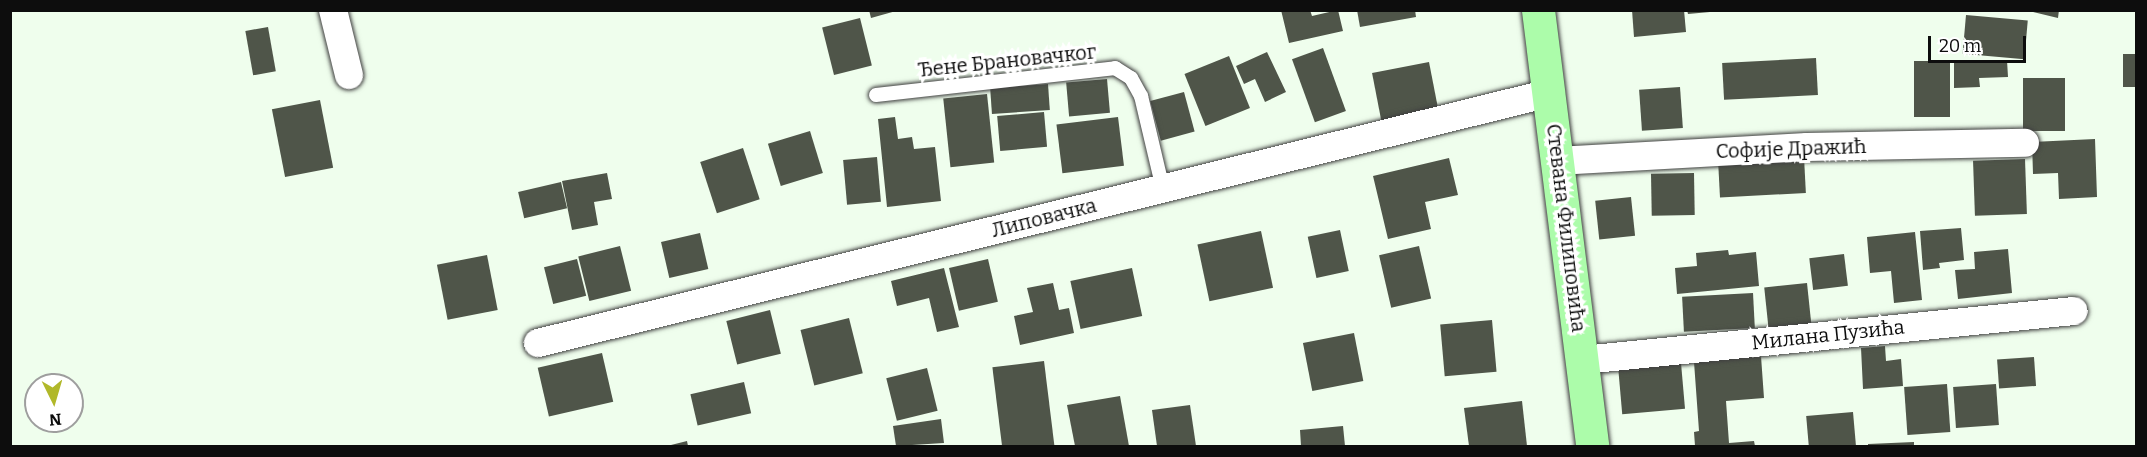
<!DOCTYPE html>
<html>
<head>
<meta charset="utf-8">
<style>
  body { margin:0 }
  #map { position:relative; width:2147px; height:457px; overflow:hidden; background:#effeed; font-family:Bitter,serif }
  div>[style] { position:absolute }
  .building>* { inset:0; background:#4f5549; transform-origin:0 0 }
  .roads { filter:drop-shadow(0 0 2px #404040) drop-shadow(0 0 2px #404040) }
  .service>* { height:14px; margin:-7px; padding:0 7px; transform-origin:7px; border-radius:7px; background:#fff }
  .minor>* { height:28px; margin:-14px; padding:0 14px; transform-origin:14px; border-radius:14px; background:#fff }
  .secondary>* { height:33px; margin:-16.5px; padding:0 16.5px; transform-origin:16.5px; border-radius:16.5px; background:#acfcaa }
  span { translate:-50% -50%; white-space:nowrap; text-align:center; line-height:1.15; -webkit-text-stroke:6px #fff; paint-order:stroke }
  .street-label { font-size:20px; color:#0d0d0d }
  .frame { position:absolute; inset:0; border:12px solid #0d0d0d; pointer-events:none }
  .north { position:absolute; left:24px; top:373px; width:60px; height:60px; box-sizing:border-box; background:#fff; border:2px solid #9e9e9e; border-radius:50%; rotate:175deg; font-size:16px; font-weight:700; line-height:24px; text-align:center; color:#0d0d0d }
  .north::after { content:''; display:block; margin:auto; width:21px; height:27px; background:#b1b82a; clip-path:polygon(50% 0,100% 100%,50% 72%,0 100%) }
  .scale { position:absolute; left:1928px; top:36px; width:98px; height:27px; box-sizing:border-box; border:3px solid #0d0d0d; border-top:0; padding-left:8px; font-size:18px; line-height:21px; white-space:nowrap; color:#0d0d0d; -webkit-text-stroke:4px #fff; paint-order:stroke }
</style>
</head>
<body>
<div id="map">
  <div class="building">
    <div style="clip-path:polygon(869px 10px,896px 10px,896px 11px,871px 18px)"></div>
    <div style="clip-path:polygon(1281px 10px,1310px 10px,1312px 16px,1338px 10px,1343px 31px,1289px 43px)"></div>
    <div style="clip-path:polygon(1357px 10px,1415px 10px,1416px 17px,1360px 27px)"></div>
    <div style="clip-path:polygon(1632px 10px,1684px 10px,1686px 32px,1634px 37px)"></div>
    <div style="clip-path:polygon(1687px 10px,1710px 10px,1710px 12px,1688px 14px)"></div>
    <div style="clip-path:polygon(2025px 10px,2059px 10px,2058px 18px)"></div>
    <div style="left:1966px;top:15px;width:62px;height:39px;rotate:5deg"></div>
    <div style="left:860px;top:18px;width:49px;height:39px;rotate:76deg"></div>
    <div style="left:268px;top:27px;width:45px;height:23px;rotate:80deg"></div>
    <div style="left:1323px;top:48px;width:67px;height:33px;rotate:70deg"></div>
    <div style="clip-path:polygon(1267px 52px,1286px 92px,1265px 102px,1255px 79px,1244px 84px,1236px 66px)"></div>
    <div style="left:2123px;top:54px;width:13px;height:33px"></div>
    <div style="left:1229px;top:56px;width:56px;height:48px;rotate:68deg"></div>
    <div style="left:1816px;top:58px;width:37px;height:94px;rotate:87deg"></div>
    <div style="clip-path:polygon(2007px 60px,2008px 77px,1979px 78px,1980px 87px,1954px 88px,1954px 61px)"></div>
    <div style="left:1914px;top:61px;width:36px;height:56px"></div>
    <div style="left:1429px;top:62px;width:49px;height:58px;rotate:79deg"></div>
    <div style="left:2023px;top:78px;width:42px;height:53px"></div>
    <div style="left:1107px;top:79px;width:34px;height:41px;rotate:85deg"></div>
    <div style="left:1048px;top:84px;width:26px;height:58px;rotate:86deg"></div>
    <div style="left:1680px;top:87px;width:41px;height:41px;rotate:86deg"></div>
    <div style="left:1184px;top:92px;width:41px;height:35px;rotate:75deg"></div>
    <div style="left:987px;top:94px;width:69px;height:44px;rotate:84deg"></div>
    <div style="left:320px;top:100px;width:69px;height:49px;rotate:79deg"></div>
    <div style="left:1044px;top:112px;width:35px;height:47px;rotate:85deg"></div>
    <div style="clip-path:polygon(895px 117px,898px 139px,912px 137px,914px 149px,935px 147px,941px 201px,887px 207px,878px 119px)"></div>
    <div style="left:1118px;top:117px;width:49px;height:62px;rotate:83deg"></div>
    <div style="left:810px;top:131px;width:44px;height:44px;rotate:73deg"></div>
    <div style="clip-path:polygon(2095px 139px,2097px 197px,2059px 199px,2058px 173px,2033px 174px,2032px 142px)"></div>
    <div style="left:743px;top:148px;width:54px;height:45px;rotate:72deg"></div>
    <div style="left:877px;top:157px;width:45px;height:34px;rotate:85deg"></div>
    <div style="left:1804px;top:157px;width:36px;height:86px;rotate:87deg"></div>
    <div style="clip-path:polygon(1449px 158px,1458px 195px,1425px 202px,1431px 229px,1388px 239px,1373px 176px)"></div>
    <div style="left:2025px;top:159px;width:55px;height:52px;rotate:88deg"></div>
    <div style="clip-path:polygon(607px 173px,612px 199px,594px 202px,598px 225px,572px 230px,562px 181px)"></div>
    <div style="left:1694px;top:173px;width:42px;height:43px;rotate:89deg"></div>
    <div style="left:561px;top:182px;width:27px;height:44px;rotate:77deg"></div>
    <div style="left:1631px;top:197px;width:39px;height:36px;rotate:84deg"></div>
    <div style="clip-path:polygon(1961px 228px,1964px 260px,1939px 263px,1940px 268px,1923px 270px,1920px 231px)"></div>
    <div style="left:1340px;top:230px;width:42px;height:33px;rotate:78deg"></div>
    <div style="left:1261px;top:231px;width:58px;height:65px;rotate:78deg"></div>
    <div style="clip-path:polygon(1915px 232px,1922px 300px,1894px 303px,1891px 271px,1870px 273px,1867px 237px)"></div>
    <div style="left:700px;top:233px;width:37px;height:40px;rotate:77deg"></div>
    <div style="left:620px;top:246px;width:46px;height:43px;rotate:76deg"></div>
    <div style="left:1419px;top:246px;width:54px;height:41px;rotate:77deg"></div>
    <div style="clip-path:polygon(2008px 249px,2012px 293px,1958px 299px,1955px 270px,1975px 269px,1974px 252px)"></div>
    <div style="clip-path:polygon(1728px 250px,1729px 255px,1756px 252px,1759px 286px,1677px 294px,1675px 268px,1697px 266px,1696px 253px)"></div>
    <div style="left:1844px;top:254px;width:32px;height:35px;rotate:83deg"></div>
    <div style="left:487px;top:255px;width:56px;height:51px;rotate:79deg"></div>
    <div style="left:577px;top:259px;width:38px;height:34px;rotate:76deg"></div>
    <div style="left:988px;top:259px;width:44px;height:40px;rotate:77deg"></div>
    <div style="clip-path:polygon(944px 268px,959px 327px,937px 332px,929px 298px,897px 306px,891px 281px)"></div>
    <div style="left:1132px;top:268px;width:49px;height:63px;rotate:78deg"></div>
    <div style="clip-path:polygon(1053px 283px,1059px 310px,1069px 308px,1074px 333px,1020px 345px,1014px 316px,1033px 312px,1027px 288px)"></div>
    <div style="left:1807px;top:283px;width:41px;height:43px;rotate:84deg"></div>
    <div style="left:1753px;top:293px;width:35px;height:71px;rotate:87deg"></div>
    <div style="left:770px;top:310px;width:45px;height:45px;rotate:76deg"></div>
    <div style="left:849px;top:318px;width:57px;height:50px;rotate:76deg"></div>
    <div style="left:1492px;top:320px;width:52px;height:52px;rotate:85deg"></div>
    <div style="left:1354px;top:333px;width:49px;height:52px;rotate:79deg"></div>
    <div style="clip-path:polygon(1885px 346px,1886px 361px,1901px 359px,1903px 386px,1863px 389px,1861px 348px)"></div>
    <div style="left:602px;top:353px;width:50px;height:66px;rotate:77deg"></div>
    <div style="clip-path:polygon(1761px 356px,1764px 398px,1726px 401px,1729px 443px,1754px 441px,1755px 446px,1695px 446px,1694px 432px,1699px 431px,1694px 362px)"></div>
    <div style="left:2034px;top:357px;width:29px;height:37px;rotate:86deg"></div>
    <div style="left:1044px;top:361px;width:86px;height:52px;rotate:83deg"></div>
    <div style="left:1681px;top:363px;width:46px;height:63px;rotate:85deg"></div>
    <div style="left:927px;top:368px;width:44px;height:42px;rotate:76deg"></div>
    <div style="left:744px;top:382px;width:32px;height:55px;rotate:77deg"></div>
    <div style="left:1947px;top:384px;width:48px;height:43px;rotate:86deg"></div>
    <div style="left:1996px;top:384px;width:41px;height:43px;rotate:86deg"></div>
    <div style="clip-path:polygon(1120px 396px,1129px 446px,1075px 446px,1067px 405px)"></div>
    <div style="clip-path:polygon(1522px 401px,1527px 446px,1469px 446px,1464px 408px)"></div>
    <div style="clip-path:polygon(1190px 405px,1196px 446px,1157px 446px,1152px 410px)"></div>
    <div style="left:1853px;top:412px;width:34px;height:47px;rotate:85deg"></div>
    <div style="clip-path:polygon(941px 419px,944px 443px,896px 446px,893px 426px)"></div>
    <div style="clip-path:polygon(1343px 426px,1345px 446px,1301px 446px,1300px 430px)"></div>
    <div style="clip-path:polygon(687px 441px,688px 446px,667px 446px)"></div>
    <div style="clip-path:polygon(1914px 442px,1914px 446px,1868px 446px,1868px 444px)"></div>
  </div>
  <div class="roads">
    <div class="service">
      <div style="left:876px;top:95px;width:241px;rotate:-6.4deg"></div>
      <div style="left:1115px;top:68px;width:19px;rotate:32deg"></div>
      <div style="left:1131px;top:78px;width:21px;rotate:61deg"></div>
      <div style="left:1141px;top:96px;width:96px;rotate:76.7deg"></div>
    </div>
    <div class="minor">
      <div style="left:333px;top:10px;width:67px;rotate:76.2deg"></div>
      <div style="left:1557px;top:161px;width:250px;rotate:-3.2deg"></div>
      <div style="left:1807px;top:147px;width:218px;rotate:-1.1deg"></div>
      <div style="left:538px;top:343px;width:1042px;rotate:-13.88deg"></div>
      <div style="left:1583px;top:360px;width:493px;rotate:-5.7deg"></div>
    </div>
    <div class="secondary">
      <div style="left:1538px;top:10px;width:439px;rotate:82.9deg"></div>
    </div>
  </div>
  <div class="street-label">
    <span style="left:1007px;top:61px;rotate:-6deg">Ђене Брановачког</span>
    <span style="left:1791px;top:149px;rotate:-2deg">Софије Дражић</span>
    <span style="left:1044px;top:218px;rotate:-14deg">Липовачка</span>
    <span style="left:1566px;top:228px;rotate:83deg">Стевана Филиповића</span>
    <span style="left:1828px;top:335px;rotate:-6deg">Милана Пузића</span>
  </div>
  <div class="frame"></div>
  <div class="north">N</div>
  <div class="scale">20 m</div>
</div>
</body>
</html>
